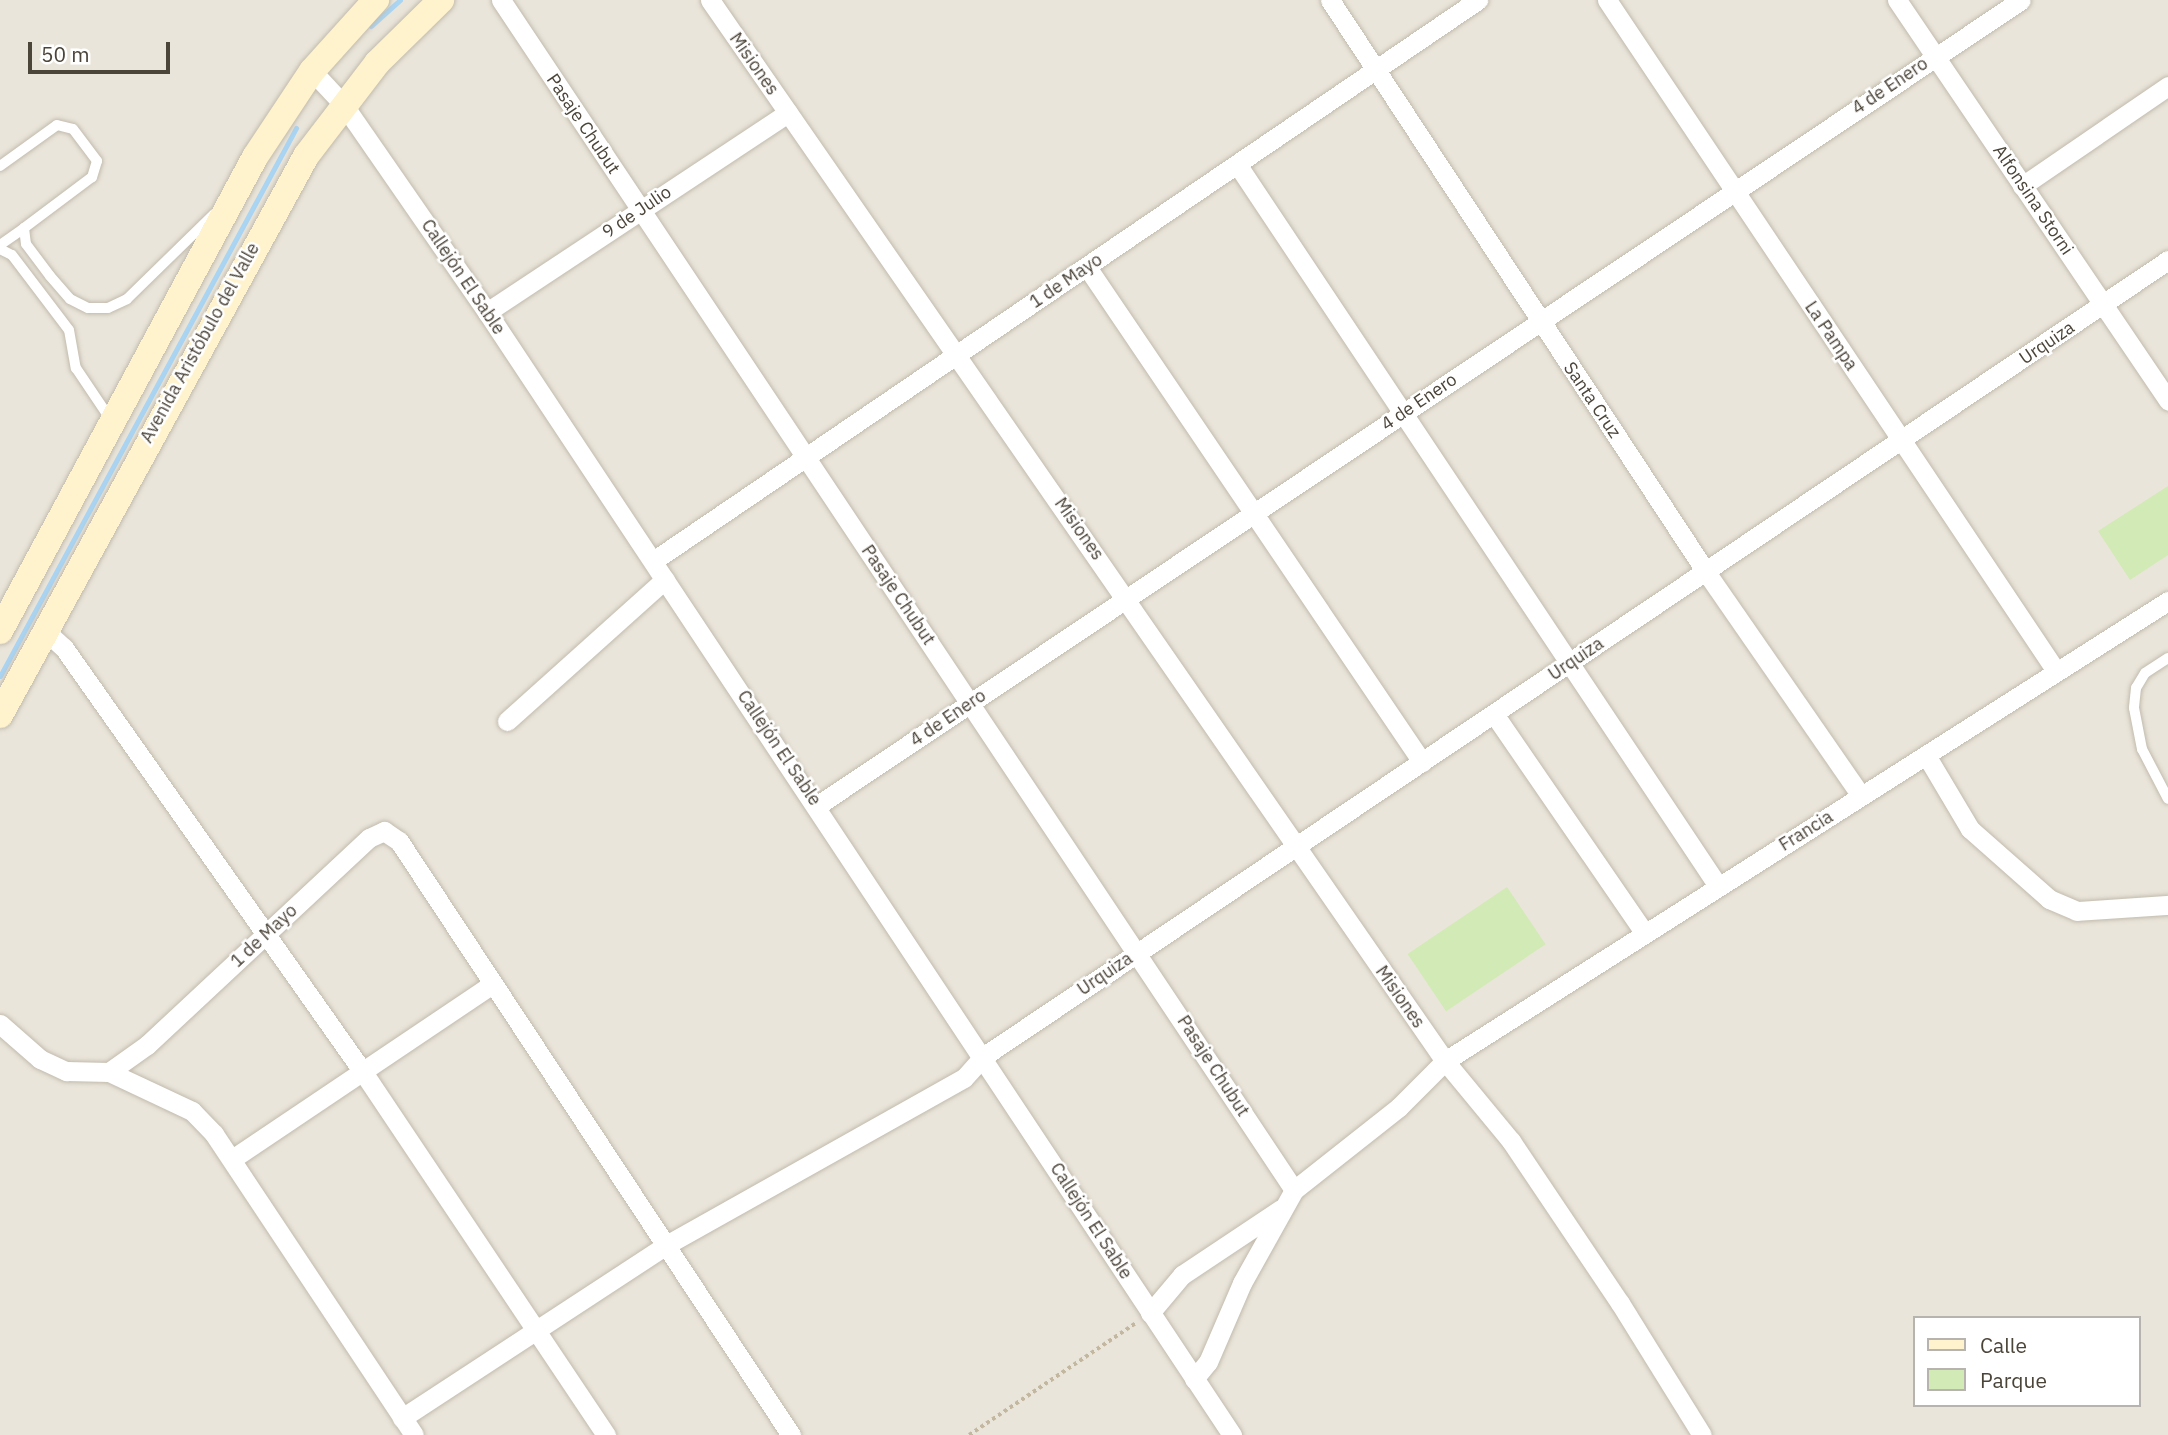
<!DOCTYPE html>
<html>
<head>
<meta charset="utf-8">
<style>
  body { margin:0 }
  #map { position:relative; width:2168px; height:1435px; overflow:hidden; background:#f6f3ec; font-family:"IBM Plex Sans",sans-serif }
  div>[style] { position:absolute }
  .residential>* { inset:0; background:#eae5da }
  .green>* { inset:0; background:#d2eab5; transform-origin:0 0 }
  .stream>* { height:5px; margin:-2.5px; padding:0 2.5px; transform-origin:2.5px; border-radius:2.5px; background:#a9d4f2 }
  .path>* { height:3.5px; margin-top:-1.75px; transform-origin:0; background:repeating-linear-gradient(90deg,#c4b79f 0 3.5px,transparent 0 7px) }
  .roads { filter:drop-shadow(0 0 2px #c2bbae) drop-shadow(0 0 2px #c2bbae) }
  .service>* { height:10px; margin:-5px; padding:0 5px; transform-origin:5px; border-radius:5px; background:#fff }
  .minor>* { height:19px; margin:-9.5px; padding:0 9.5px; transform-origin:9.5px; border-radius:9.5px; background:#fff }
  .secondary>* { height:26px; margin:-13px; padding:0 13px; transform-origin:13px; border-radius:13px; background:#fff3cd }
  span { translate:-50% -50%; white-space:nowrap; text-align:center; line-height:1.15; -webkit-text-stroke:5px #fff; paint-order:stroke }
  .street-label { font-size:18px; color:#4b4439 }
  .legend { position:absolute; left:1913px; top:1316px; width:228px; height:91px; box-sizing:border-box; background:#fff; border:2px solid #b7b4b0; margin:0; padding:9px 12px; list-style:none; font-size:21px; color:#4b4439 }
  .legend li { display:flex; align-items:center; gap:14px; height:35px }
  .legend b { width:35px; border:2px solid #b7b4b0 }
  .scale { position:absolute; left:28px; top:42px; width:142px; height:32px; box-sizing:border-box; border:4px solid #4b4439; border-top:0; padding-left:9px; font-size:21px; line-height:24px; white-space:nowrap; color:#4b4439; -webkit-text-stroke:5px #fff; paint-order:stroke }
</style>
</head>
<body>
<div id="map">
  <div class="residential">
    <div style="clip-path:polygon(evenodd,0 0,2168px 0,2168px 1435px,0 1435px,0 0,1914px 1318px,2138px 1318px,2138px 1405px,1914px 1405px,1914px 1318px)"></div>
  </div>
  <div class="green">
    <div style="clip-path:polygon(2168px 486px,2168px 555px,2130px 580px,2098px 531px)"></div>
    <div style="left:1507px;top:887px;width:69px;height:120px;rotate:56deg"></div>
  </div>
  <div class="stream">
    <div style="left:371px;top:26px;width:39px;rotate:-42deg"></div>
    <div style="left:0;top:676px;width:623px;rotate:-61.62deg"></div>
  </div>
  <div class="path">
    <div style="left:969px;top:1435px;width:202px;rotate:-33.9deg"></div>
  </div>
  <div class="roads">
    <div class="service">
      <div style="left:0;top:166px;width:70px;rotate:-35.7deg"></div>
      <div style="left:57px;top:125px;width:16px;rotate:14deg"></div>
      <div style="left:73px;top:129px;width:40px;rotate:53deg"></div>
      <div style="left:97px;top:161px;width:17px;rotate:107deg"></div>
      <div style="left:92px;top:177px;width:85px;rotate:143.1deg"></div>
      <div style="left:24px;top:228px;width:16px;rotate:83deg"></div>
      <div style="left:26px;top:244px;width:40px;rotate:53deg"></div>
      <div style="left:50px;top:276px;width:30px;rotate:49deg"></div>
      <div style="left:70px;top:299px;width:20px;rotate:27deg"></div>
      <div style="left:88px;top:308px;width:20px"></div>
      <div style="left:108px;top:308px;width:21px;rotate:-25deg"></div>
      <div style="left:127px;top:299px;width:122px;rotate:-44.3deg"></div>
      <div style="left:0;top:245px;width:29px;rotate:-35deg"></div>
      <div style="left:0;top:249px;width:13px;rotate:27deg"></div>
      <div style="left:12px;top:255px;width:94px;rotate:52.8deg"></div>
      <div style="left:69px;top:330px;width:39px;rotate:80deg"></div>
      <div style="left:76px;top:368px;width:63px;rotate:56.1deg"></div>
      <div style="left:2168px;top:658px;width:27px;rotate:147deg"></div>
      <div style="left:2145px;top:673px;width:17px;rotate:121deg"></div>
      <div style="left:2136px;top:688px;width:20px;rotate:96deg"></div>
      <div style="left:2134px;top:708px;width:42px;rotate:79deg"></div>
      <div style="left:2142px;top:749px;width:56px;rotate:62.5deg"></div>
    </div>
    <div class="minor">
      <div style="left:501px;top:0;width:1430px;rotate:56.32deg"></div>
      <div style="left:710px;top:0;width:1291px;rotate:55.29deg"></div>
      <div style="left:1445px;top:1061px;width:104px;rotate:50.5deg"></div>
      <div style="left:1511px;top:1141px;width:195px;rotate:56.1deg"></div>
      <div style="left:1620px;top:1303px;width:155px;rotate:58.2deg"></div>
      <div style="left:1330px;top:0;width:685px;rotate:56.68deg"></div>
      <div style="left:1706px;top:572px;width:272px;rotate:55.3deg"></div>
      <div style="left:1607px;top:0;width:807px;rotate:56.21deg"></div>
      <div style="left:1897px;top:0;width:484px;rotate:55.9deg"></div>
      <div style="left:312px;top:71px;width:45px;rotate:46.8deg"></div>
      <div style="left:343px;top:104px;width:253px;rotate:55.3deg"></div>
      <div style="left:487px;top:312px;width:1348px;rotate:56.44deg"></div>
      <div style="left:1237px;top:164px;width:868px;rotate:56.33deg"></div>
      <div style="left:2022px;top:186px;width:177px;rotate:-34.4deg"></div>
      <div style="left:1087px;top:267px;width:598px;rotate:55.91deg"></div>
      <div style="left:487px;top:312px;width:361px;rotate:-33.5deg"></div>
      <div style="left:653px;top:561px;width:998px;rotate:-34.22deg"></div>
      <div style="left:44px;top:630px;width:27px;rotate:42deg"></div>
      <div style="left:64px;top:648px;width:519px;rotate:54.81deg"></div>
      <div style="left:363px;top:1072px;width:437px;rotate:56.2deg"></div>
      <div style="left:1494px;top:714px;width:265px;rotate:55.5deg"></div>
      <div style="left:507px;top:721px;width:212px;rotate:-41.9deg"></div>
      <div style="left:1926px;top:755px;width:86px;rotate:59.3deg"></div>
      <div style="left:1970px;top:829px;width:106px;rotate:41.5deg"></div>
      <div style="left:2049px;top:899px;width:30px;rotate:23deg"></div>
      <div style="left:2077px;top:911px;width:91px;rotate:-3.8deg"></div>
      <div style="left:818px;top:805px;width:1447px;rotate:-33.79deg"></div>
      <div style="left:0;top:1024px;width:53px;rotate:41.2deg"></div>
      <div style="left:40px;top:1059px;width:29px;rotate:25deg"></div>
      <div style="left:66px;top:1071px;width:43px;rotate:1.3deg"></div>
      <div style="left:109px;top:1072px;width:47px;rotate:-35.4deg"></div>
      <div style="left:147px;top:1045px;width:304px;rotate:-43deg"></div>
      <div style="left:369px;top:838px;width:17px;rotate:-25deg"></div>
      <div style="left:384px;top:831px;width:18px;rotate:34deg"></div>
      <div style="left:399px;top:841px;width:712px;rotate:56.58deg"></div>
      <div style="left:109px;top:1072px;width:92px;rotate:25.2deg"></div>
      <div style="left:192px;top:1111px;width:32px;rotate:46deg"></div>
      <div style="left:214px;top:1134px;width:361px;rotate:56.4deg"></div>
      <div style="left:232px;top:1159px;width:313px;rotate:-33.9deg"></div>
      <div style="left:1150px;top:1313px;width:50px;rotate:-49.9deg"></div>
      <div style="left:1182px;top:1275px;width:119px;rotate:-33.7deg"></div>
      <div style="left:1194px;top:1379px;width:22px;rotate:-51deg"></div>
      <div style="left:1208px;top:1362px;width:86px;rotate:-66.7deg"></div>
      <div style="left:1242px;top:1283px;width:107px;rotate:-60.8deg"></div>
      <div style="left:1294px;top:1190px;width:134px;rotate:-38.3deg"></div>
      <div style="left:1399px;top:1107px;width:65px;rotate:-45deg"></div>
      <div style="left:1445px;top:1061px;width:857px;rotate:-32.47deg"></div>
      <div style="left:402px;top:1418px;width:318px;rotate:-33.2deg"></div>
      <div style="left:668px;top:1244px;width:339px;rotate:-29.3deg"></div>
      <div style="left:964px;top:1078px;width:30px;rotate:-48deg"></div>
      <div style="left:984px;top:1056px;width:1427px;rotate:-33.91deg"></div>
    </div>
    <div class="secondary">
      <div style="left:0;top:631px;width:538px;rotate:-61.72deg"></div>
      <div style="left:255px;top:157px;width:103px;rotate:-56.5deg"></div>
      <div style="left:312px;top:71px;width:96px;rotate:-48deg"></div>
      <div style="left:0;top:715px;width:637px;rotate:-61.3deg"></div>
      <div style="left:306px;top:156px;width:117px;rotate:-52.6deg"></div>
      <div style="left:377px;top:63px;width:90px;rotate:-44.5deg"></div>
    </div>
  </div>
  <div class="street-label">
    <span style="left:754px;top:64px;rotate:55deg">Misiones</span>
    <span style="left:1890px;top:86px;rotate:-34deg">4 de Enero</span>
    <span style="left:583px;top:124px;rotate:56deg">Pasaje Chubut</span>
    <span style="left:2033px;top:200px;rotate:56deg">Alfonsina Storni</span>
    <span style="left:637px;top:212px;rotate:-34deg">9 de Julio</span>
    <span style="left:463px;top:277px;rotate:56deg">Callejón El Sable</span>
    <span style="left:1066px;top:281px;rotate:-34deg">1 de Mayo</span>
    <span style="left:1831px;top:336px;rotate:56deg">La Pampa</span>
    <span style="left:200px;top:343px;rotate:-61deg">Avenida Aristóbulo del Valle</span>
    <span style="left:2047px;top:343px;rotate:-34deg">Urquiza</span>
    <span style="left:1592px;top:400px;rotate:56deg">Santa Cruz</span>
    <span style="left:1419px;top:402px;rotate:-34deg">4 de Enero</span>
    <span style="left:1079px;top:529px;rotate:55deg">Misiones</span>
    <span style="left:898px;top:595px;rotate:56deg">Pasaje Chubut</span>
    <span style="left:1576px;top:659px;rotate:-34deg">Urquiza</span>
    <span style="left:948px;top:718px;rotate:-34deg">4 de Enero</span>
    <span style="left:779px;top:748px;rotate:56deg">Callejón El Sable</span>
    <span style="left:1806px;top:831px;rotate:-32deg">Francia</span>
    <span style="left:264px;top:936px;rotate:-43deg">1 de Mayo</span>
    <span style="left:1105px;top:974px;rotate:-34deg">Urquiza</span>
    <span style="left:1400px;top:997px;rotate:55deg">Misiones</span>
    <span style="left:1213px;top:1066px;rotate:57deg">Pasaje Chubut</span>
    <span style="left:1091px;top:1221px;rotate:57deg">Callejón El Sable</span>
  </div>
  <ul class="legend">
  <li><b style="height:9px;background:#fff3cd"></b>Calle</li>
  <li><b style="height:19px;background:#d2eab5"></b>Parque</li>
  </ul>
  <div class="scale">50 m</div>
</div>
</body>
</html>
